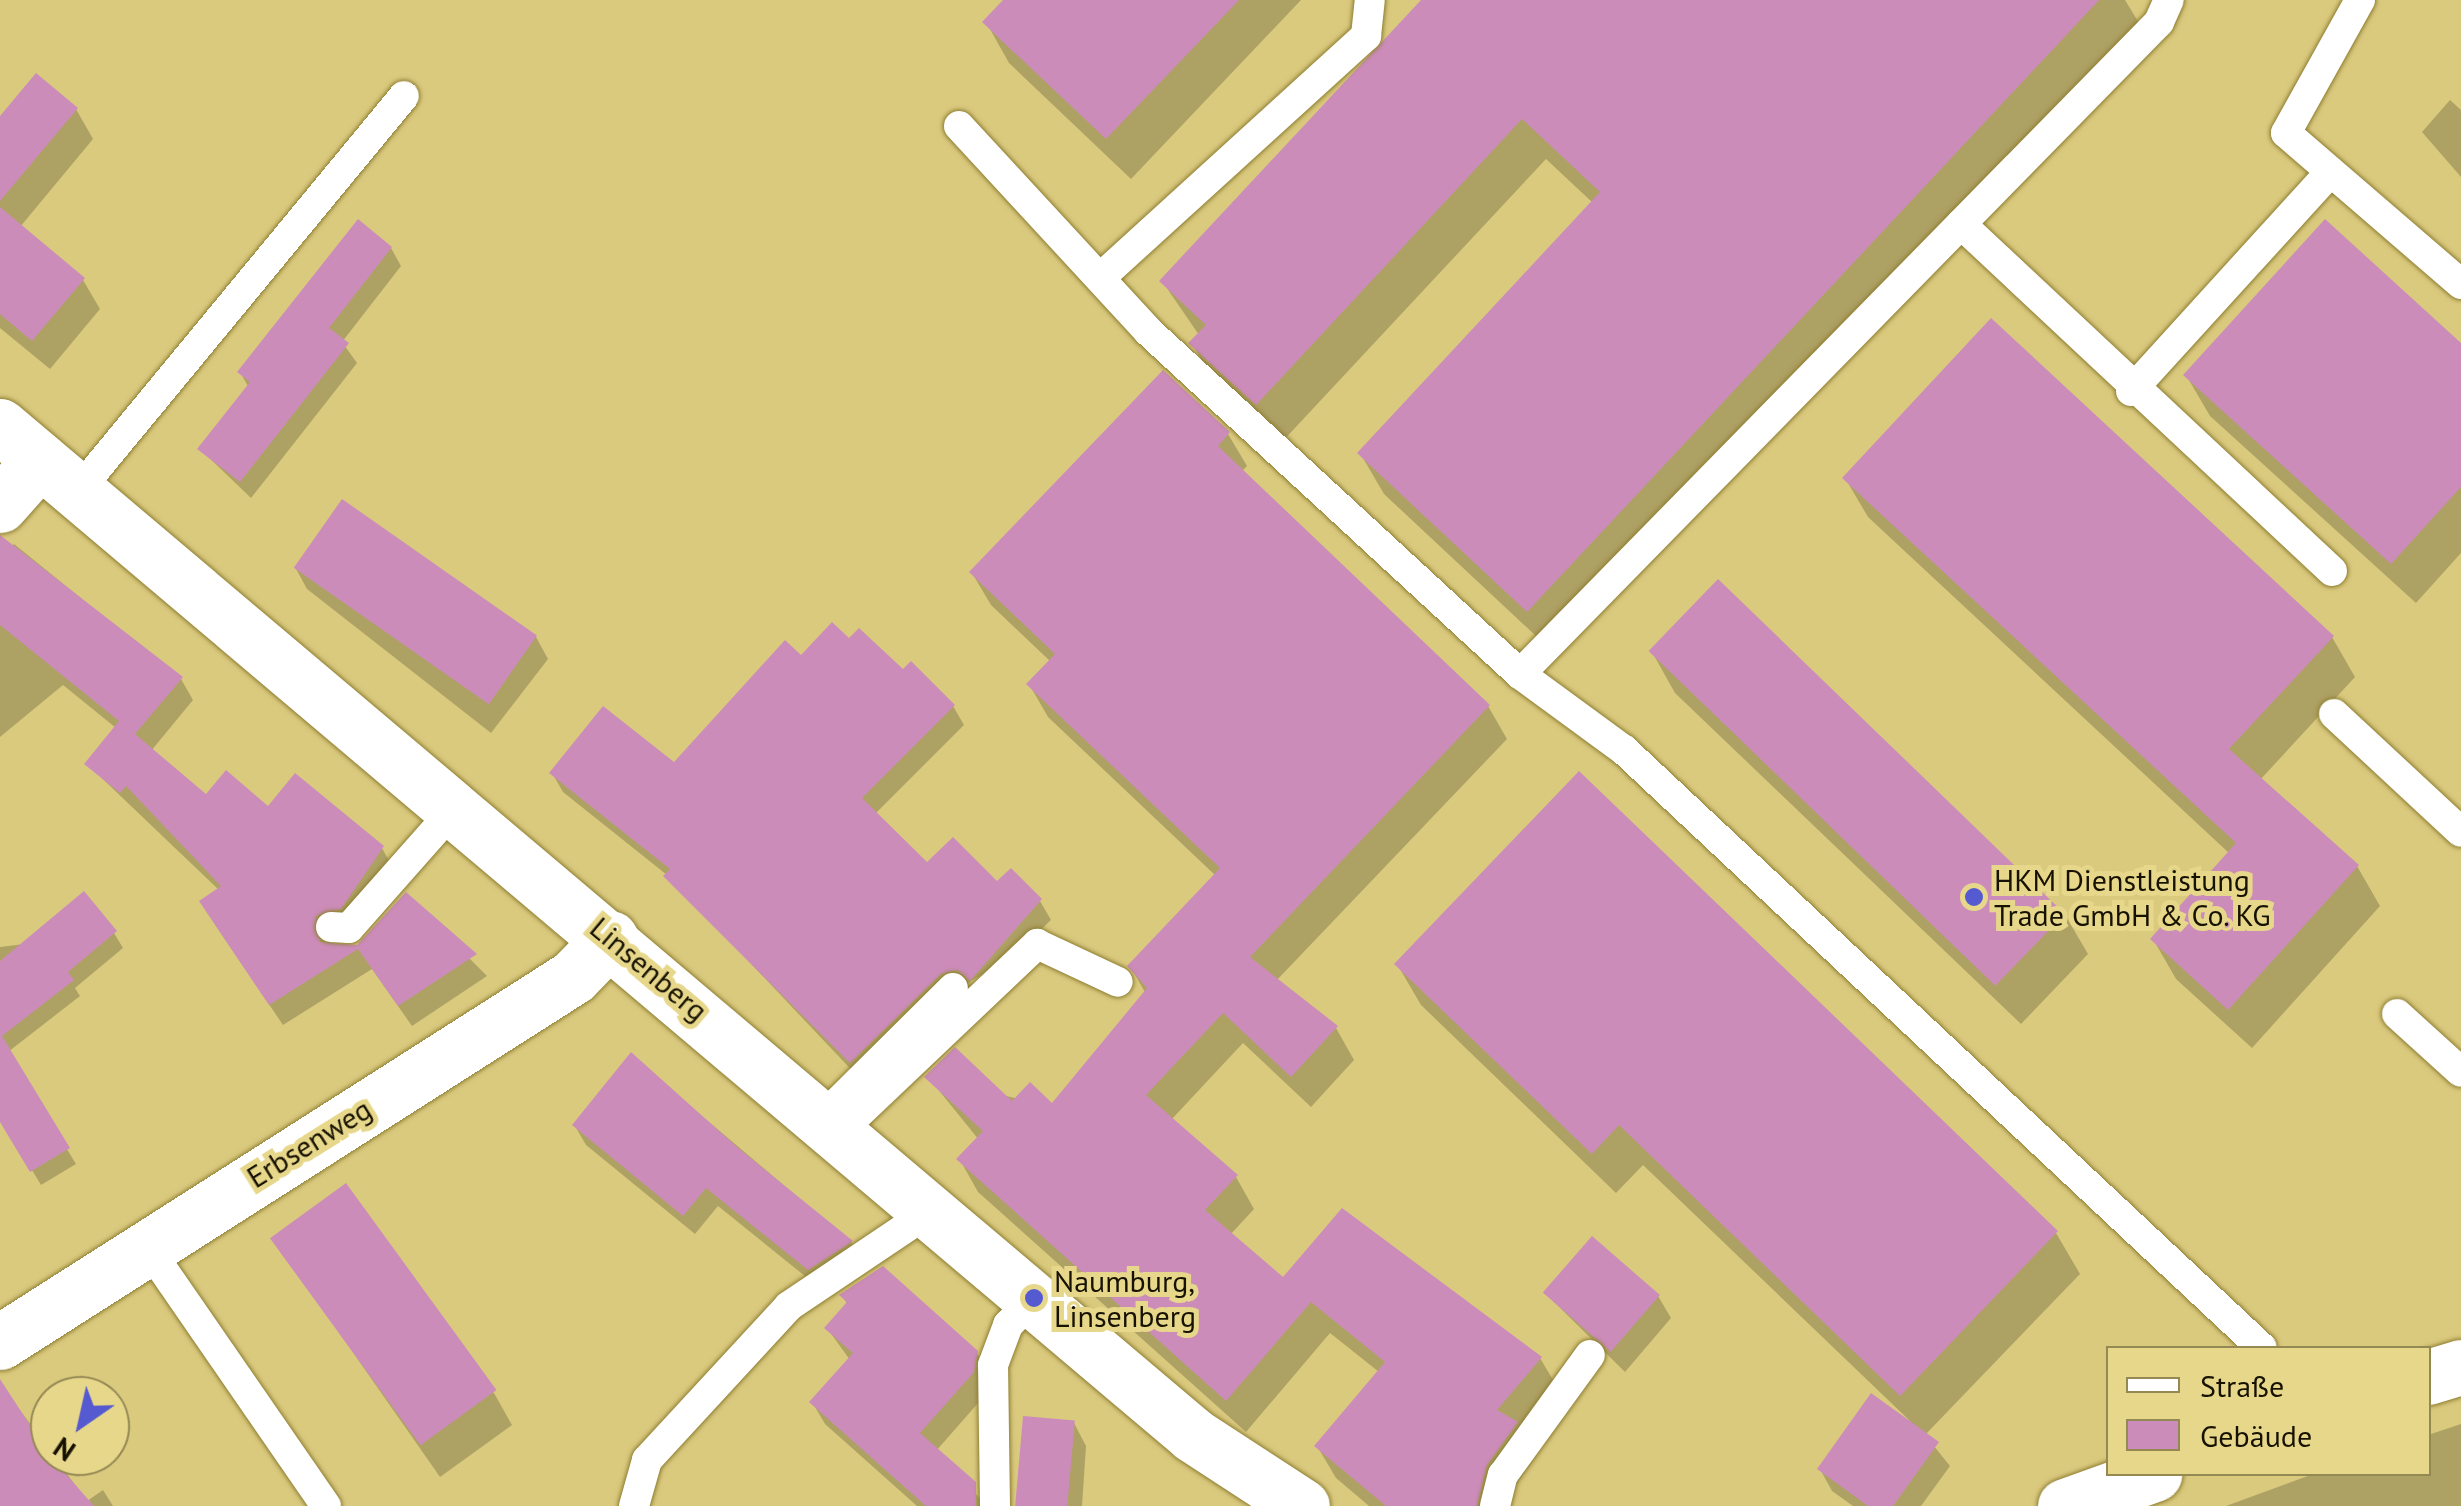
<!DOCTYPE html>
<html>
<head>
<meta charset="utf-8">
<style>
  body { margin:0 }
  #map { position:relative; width:2461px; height:1506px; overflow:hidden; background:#daca7e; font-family:"PT Sans",sans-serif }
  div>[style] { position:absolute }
  .shadow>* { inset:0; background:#0003 }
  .building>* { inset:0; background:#cc8cba; transform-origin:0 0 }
  .roads { filter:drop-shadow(0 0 2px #8e7e32) drop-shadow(0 0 2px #8e7e32) }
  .service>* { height:30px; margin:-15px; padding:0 15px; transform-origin:15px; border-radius:15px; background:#fff }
  .minor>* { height:55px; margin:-27.5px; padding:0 27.5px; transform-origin:27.5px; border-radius:27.5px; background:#fff }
  .secondary>* { height:55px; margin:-27.5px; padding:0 27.5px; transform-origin:27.5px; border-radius:27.5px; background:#fff }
  .dots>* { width:28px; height:28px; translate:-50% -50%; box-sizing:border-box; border:5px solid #e7d78b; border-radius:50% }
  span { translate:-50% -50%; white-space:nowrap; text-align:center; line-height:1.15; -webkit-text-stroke:10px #e7d78b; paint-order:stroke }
  .poi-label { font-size:30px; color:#171200 }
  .left { translate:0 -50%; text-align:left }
  .street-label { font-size:30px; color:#171200 }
  .legend { position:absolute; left:2106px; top:1346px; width:325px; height:130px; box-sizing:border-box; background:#e7d78b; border:2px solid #948853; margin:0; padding:12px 18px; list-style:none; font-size:30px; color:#171200 }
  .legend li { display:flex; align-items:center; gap:20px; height:50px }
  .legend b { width:50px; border:2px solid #948853 }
  .north { position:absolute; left:30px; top:1376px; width:100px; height:100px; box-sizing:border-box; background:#e7d78b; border:2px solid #948853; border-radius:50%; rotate:214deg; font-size:28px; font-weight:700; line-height:40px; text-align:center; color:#171200 }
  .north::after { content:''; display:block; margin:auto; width:35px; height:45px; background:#565ad1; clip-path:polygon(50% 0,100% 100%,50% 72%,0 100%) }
</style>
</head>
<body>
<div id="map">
  <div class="shadow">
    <div style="clip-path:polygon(1007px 0,1301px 0,1131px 179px,1009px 63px,986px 22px)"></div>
    <div style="clip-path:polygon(1424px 0,2125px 0,2139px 23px,1552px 651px,1384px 494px,1360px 453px,1593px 203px,1546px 159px,1280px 444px,1215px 384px,1192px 343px,1199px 335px,1162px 281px)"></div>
    <div style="clip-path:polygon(2450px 100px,2461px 110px,2461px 177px,2422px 132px)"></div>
    <div style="clip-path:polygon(76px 109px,93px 139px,20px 227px,83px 280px,100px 309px,50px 369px,0 328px,0 120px)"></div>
    <div style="clip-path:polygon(391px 248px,401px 266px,342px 342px,357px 363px,251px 498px,200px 449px,249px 388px,240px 372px)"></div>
    <div style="clip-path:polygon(2461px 347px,2461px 553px,2416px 603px,2210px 416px,2186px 375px)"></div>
    <div style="clip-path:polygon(1228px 434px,1247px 466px,1241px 472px,1488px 706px,1507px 739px,1276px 981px,1336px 1028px,1354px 1060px,1311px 1107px,1243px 1043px,1171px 1120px,1236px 1177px,1254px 1209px,1230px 1235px,1283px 1280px,1540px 1358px,1559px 1390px,1535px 1456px,1502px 1506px,1369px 1506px,1336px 1478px,1317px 1446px,1379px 1372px,1330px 1333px,1246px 1432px,978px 1192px,960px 1160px,979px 1140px,928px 1077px,1052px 1107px,1146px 994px,1130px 966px,1216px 876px,1048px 717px,1029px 684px,1051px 662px,991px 605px,972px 573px)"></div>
    <div style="clip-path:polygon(1845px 478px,2332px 637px,2355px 677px,2260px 780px,2357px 866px,2380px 906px,2252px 1048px,2176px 979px,2153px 939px,2230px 854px,1868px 517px)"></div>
    <div style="clip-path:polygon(342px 502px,536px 637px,548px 659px,491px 733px,307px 589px,295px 567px)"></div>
    <div style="clip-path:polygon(14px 544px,181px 679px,193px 700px,151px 751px,206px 798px,382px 848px,394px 870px,328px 945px,358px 947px,406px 895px,487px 976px,412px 1026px,372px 969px,283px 1025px,214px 923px,219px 890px,87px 764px,116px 728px,63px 685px,0 737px,0 561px)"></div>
    <div style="clip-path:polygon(849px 642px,953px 706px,964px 725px,875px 814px,927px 866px,1040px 901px,1051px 920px,1015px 955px,951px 993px,862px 1081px,667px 875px,563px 792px,552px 773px,674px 765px,801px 659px)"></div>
    <div style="clip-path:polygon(1652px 652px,2064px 913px,2088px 954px,2021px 1024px,1675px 693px)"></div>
    <div style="clip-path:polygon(114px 933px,123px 948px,75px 988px,80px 996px,8px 1052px,76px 1164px,41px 1185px,0 1117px,0 947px)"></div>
    <div style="clip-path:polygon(1397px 964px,2056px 1233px,2080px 1274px,1925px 1435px,1950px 1466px,1921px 1506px,1853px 1506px,1832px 1491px,1820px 1469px,1909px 1420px,1643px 1165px,1616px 1193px,1421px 1005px)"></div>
    <div style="clip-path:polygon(631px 1056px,851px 1242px,862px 1262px,821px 1289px,718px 1206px,695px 1234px,586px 1145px,575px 1126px)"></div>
    <div style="clip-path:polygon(273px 1238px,494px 1393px,512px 1425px,440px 1477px)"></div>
    <div style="clip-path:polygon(1546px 1294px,1658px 1296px,1671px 1318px,1625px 1372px)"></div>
    <div style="clip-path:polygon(842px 1296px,976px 1352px,990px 1375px,986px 1394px,936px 1451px,987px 1506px,917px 1506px,825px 1424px,812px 1402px,850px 1360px,827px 1328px,848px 1305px)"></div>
    <div style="clip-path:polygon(0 1383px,87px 1501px,103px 1490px,113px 1506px,0 1506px)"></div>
    <div style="clip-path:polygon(1074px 1423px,1086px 1446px,1082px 1506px,1018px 1506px)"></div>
    <div style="clip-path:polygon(2461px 1424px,2461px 1506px,2226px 1506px,2313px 1474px,2428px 1474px,2428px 1435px)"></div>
  </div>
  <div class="building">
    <div style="clip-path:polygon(1003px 0,1239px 0,1106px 139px,982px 22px)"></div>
    <div style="clip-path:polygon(1421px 0,2099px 0,1527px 612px,1357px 453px,1600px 192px,1522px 119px,1256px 405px,1188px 343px,1206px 325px,1159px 281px)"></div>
    <div style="clip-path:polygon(36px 73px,78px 108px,0 201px,0 116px)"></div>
    <div style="clip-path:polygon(0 207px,85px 278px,32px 341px,0 314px)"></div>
    <div style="clip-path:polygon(358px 219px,392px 247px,329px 328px,349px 343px,240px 482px,197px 449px,250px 382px,237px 372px)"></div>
    <div style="clip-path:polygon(2325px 219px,2461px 343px,2461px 487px,2391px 564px,2183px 375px)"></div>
    <div style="clip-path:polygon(1991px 318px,2334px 636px,2229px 749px,2359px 865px,2228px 1010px,2150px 939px,2236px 843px,1842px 478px)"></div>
    <div style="clip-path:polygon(1163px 370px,1230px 432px,1218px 446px,1490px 705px,1250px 957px,1338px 1026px,1291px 1077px,1223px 1013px,1146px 1095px,1238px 1175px,1205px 1210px,1283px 1277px,1342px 1208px,1542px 1357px,1497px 1410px,1518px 1422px,1487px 1465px,1477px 1506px,1386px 1506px,1314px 1446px,1385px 1362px,1311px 1302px,1226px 1401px,956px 1159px,983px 1131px,924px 1077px,955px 1047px,1012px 1101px,1030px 1082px,1052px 1103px,1147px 988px,1127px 966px,1220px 868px,1026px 684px,1055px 654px,969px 572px)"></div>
    <div style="left:342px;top:499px;width:238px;height:84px;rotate:35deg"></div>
    <div style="clip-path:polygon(0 535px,183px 677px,135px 734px,206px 794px,226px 770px,268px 806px,295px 773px,384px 846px,341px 909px,316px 916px,320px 942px,357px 945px,406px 892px,477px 954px,398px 1006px,358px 949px,269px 1005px,199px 901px,221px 886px,126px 786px,120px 793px,84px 764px,119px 721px,0 625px)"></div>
    <div style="left:1718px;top:579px;width:482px;height:100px;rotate:44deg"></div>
    <div style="clip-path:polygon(832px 622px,849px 638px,859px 628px,903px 669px,911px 661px,955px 705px,862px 798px,927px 862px,953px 837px,997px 881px,1011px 868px,1042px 899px,970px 981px,957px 970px,941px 974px,850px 1063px,663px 876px,670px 869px,549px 773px,603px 706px,674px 762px,785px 640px,801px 655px)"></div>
    <div style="clip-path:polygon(1579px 771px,2058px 1231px,1900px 1396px,1619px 1125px,1592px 1154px,1394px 964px)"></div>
    <div style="clip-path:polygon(84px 891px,117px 931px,68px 972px,74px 980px,2px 1036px,70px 1148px,30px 1172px,0 1122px,0 961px)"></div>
    <div style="clip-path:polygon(631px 1052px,738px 1148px,853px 1241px,808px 1270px,706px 1188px,683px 1216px,572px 1125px)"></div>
    <div style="left:346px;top:1183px;width:256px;height:94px;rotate:54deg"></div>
    <div style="left:1592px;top:1236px;width:90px;height:75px;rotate:41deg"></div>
    <div style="clip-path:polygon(883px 1266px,978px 1351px,974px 1372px,920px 1433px,976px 1482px,976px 1506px,926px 1506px,809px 1402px,853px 1353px,824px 1328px,847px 1302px,839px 1295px)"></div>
    <div style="clip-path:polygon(0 1379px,50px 1456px,94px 1506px,0 1506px)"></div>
    <div style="clip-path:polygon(1871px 1393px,1939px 1442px,1893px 1506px,1868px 1506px,1817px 1469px)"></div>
    <div style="left:1023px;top:1416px;width:52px;height:90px;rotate:5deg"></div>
  </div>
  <div class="roads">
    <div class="service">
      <div style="left:2360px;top:0;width:152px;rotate:119.1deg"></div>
      <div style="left:2286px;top:133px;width:231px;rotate:40.8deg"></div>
      <div style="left:959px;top:126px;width:279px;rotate:47.3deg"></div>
      <div style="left:1148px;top:331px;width:506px;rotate:42.68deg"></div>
      <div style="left:1520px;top:674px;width:129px;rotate:36.2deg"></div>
      <div style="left:1624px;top:750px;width:874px;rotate:43.15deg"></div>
      <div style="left:1961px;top:224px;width:508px;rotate:43.09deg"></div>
      <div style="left:1100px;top:278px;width:360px;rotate:-42.3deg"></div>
      <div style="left:1366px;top:36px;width:36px;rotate:-84deg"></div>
      <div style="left:2131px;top:391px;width:296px;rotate:-47.7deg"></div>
      <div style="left:78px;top:491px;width:512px;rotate:-50.47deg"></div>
      <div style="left:1520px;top:674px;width:913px;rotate:-45.58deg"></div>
      <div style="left:2159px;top:22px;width:24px;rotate:-66deg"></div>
      <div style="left:2334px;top:714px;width:173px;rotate:42.9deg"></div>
      <div style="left:331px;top:927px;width:18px;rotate:3deg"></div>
      <div style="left:349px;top:928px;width:162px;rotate:-48.5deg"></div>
      <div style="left:2397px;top:1014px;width:86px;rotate:42.2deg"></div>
      <div style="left:823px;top:1117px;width:183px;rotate:-44.8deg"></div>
      <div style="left:840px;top:1131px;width:272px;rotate:-43.5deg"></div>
      <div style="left:1037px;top:944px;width:89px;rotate:25.1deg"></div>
      <div style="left:146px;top:1245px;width:317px;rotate:55.4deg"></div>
      <div style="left:634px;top:1506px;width:48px;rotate:-74.2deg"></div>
      <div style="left:647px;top:1460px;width:209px;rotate:-47.3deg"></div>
      <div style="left:789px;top:1306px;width:172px;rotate:-33.9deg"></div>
      <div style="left:995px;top:1506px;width:141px;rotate:-90.8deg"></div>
      <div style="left:993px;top:1365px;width:43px;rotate:-69.4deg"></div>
      <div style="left:1008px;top:1325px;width:37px;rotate:-46deg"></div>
      <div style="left:1495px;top:1506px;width:32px;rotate:-76deg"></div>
      <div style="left:1503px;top:1475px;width:148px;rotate:-54.1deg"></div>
    </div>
    <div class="minor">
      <div style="left:0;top:505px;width:60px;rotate:-48.4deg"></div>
      <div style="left:0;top:1342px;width:679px;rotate:-32.5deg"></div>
      <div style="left:573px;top:977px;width:54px;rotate:-45.7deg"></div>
    </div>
    <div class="secondary">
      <div style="left:0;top:426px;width:1562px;rotate:40.22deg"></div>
      <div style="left:1193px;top:1435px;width:130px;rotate:33.1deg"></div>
      <div style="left:2428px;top:1377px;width:34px;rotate:-17deg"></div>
      <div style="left:2065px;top:1506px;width:95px;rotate:-19.8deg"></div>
    </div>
  </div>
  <div class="dots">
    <div style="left:1974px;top:897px;background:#565ad1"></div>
    <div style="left:1034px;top:1298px;background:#565ad1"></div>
  </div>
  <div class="poi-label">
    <span class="left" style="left:1994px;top:897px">HKM Dienstleistung<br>Trade GmbH &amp; Co. KG</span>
    <span class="left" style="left:1054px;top:1298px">Naumburg,<br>Linsenberg</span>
  </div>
  <div class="street-label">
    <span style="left:649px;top:969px;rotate:40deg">Linsenberg</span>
    <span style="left:309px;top:1143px;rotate:-32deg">Erbsenweg</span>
  </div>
  <ul class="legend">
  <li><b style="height:12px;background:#fff"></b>Straße</li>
  <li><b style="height:28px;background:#cc8cba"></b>Gebäude</li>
  </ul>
  <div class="north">N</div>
</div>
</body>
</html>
